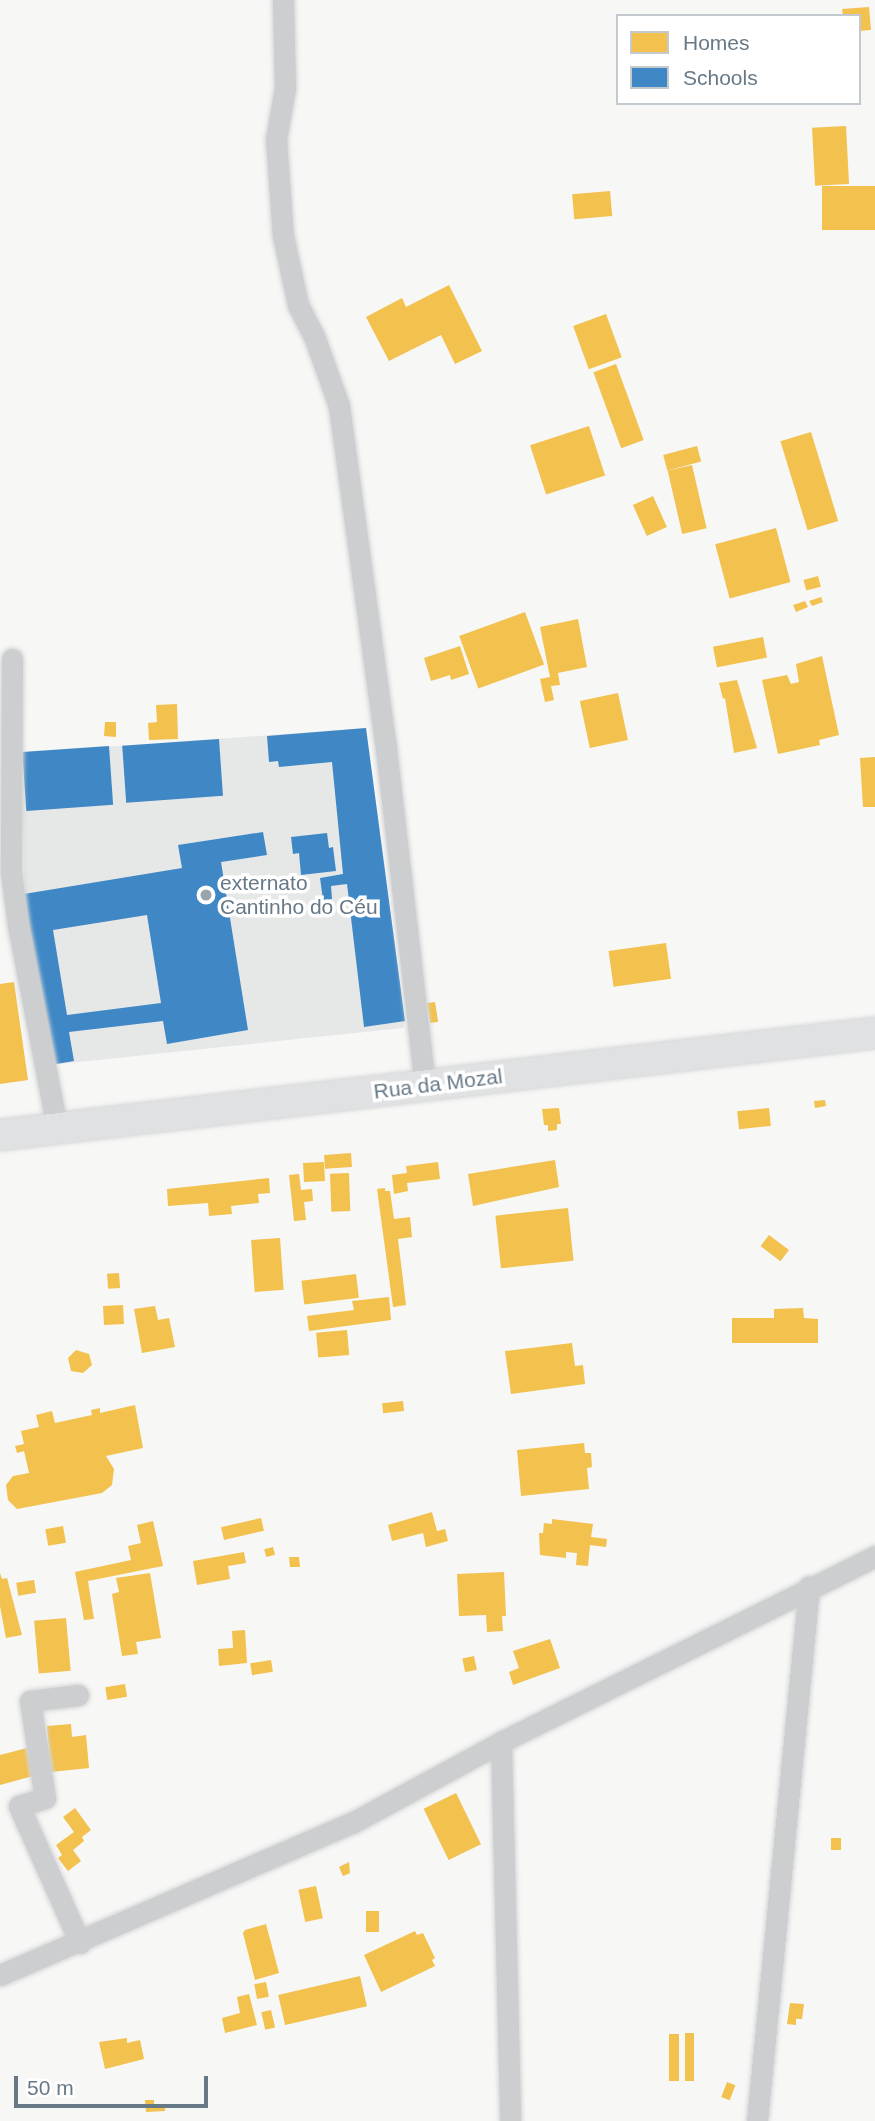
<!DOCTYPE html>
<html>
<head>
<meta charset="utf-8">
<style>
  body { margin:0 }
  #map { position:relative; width:875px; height:2121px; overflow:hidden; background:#f7f7f6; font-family:Arial,sans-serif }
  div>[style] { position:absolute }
  .built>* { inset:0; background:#e6e7e7 }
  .homes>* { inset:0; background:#f2c14e; transform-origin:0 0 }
  .schools>* { inset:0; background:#3f88c5; transform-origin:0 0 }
  .roads { filter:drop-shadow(0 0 2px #d4d5d6) drop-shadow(0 0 2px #d4d5d6) }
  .minor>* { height:21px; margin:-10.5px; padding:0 10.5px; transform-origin:10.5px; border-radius:10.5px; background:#cccecf }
  .secondary>* { height:30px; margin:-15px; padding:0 15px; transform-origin:15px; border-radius:15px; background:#e0e1e2 }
  .dots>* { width:19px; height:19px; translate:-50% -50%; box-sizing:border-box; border:4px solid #fff; border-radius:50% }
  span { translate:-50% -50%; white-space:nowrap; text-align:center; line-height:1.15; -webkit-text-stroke:7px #fff; paint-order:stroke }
  .poi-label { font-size:21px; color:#677986 }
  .left { translate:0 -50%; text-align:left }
  .street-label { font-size:21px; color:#677986 }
  .legend { position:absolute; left:616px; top:14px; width:245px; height:91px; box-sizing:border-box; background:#fff; border:2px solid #c2c9cf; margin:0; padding:9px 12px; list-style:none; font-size:21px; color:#677986 }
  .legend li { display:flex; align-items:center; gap:14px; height:35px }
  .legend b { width:35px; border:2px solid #c2c9cf }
  .scale { position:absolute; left:14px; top:2076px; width:194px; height:32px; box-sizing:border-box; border:4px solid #677986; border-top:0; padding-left:9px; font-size:21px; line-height:24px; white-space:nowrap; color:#677986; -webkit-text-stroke:5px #fff; paint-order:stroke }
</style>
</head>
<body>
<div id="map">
  <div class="built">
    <div style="clip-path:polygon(366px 728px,405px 1021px,403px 1028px,50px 1065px,24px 894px,22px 753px)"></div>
  </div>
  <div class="homes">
    <div style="clip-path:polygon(869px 7px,871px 30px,859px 31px,859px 16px,843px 16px,842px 9px)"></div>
    <div style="left:846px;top:126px;width:58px;height:34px;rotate:87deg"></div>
    <div style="left:875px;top:186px;width:44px;height:53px;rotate:90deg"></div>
    <div style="left:610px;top:191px;width:25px;height:38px;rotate:85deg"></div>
    <div style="clip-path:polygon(449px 285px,482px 351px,455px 364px,441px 335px,389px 361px,366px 317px,402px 298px,406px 307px)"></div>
    <div style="left:606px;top:314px;width:46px;height:35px;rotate:70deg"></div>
    <div style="left:616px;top:364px;width:81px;height:24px;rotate:70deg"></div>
    <div style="left:589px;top:426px;width:52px;height:62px;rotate:72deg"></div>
    <div style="left:811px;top:432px;width:93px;height:32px;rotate:73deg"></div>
    <div style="left:697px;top:446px;width:16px;height:35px;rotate:75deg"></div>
    <div style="left:692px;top:465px;width:65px;height:25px;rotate:77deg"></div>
    <div style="left:653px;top:496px;width:34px;height:22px;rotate:66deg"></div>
    <div style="left:776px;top:528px;width:56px;height:63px;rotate:75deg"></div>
    <div style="left:818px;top:576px;width:11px;height:15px;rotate:75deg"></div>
    <div style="clip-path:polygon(821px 597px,823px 602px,812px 606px,809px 601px)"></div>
    <div style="clip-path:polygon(805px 601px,808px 607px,796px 612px,793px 605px)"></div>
    <div style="left:525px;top:612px;width:56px;height:70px;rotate:70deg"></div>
    <div style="clip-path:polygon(578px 619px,587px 667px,558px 673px,560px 685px,551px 686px,554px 700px,545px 702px,540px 679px,550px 677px,540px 627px)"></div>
    <div style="left:763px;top:637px;width:21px;height:51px;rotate:79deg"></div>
    <div style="clip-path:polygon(460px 646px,469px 674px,451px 680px,450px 675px,431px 681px,424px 658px)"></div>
    <div style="clip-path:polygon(822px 656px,839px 735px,819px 740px,820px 745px,778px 754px,762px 680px,787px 675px,791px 684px,799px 682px,796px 664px)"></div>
    <div style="clip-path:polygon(737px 680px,757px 748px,734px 753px,725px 698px,723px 699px,719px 683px)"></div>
    <div style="left:618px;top:693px;width:48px;height:39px;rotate:78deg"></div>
    <div style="clip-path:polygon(177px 704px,178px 739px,149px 740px,148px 723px,157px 722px,156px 705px)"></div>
    <div style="clip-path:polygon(105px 722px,116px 722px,116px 737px,104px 736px)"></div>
    <div style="clip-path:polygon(875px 757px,875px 807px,863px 807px,860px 758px)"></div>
    <div style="left:666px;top:943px;width:36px;height:58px;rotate:82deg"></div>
    <div style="clip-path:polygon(14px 982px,28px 1080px,0 1084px,0 984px)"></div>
    <div style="left:435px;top:1002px;width:20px;height:8px;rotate:81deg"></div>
    <div style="clip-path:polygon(825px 1100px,826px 1106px,815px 1108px,814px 1101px)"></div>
    <div style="clip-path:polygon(559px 1108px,561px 1124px,557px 1124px,557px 1130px,548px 1131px,548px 1125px,544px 1125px,542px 1109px)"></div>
    <div style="left:769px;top:1108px;width:18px;height:32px;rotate:84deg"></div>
    <div style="left:351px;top:1153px;width:14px;height:27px;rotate:86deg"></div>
    <div style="clip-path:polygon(555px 1160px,559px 1187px,473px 1206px,468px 1174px)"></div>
    <div style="left:324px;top:1162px;width:19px;height:21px;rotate:87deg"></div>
    <div style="clip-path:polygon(438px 1162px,440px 1179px,407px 1183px,408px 1191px,394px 1194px,392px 1175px,407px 1173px,406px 1166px)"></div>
    <div style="left:349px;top:1173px;width:38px;height:19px;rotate:88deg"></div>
    <div style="clip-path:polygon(299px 1174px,301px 1190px,312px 1189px,313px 1201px,304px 1202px,306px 1220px,294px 1221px,289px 1175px)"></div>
    <div style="clip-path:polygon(269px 1178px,270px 1193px,258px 1194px,259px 1203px,231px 1206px,232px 1214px,209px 1216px,208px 1203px,168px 1206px,167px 1189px)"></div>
    <div style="clip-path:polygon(385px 1188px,385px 1191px,390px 1191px,394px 1219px,410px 1217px,412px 1237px,398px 1239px,406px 1305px,393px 1307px,377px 1189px)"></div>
    <div style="left:568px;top:1208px;width:53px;height:73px;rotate:84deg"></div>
    <div style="left:769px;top:1235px;width:25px;height:14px;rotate:37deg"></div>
    <div style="left:280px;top:1238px;width:52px;height:29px;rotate:86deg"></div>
    <div style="left:119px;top:1273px;width:15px;height:12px;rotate:86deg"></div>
    <div style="left:356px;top:1274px;width:24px;height:55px;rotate:83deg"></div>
    <div style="clip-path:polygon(389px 1297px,391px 1320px,309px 1331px,307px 1316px,354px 1310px,352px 1301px)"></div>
    <div style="left:123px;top:1305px;width:19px;height:20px;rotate:87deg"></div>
    <div style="clip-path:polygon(155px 1306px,158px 1320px,169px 1318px,175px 1347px,142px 1353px,134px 1309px)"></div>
    <div style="clip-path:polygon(803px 1308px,804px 1318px,818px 1319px,818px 1343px,732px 1343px,732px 1318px,774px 1318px,774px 1309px)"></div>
    <div style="left:347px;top:1330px;width:25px;height:31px;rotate:85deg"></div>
    <div style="clip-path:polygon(572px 1343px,575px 1366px,583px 1365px,585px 1384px,511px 1394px,505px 1351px)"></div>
    <div style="clip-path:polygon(76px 1350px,89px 1354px,92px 1365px,83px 1373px,71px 1371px,68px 1358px)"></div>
    <div style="left:403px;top:1401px;width:10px;height:21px;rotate:84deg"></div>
    <div style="clip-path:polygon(135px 1405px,143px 1448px,106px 1456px,114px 1469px,112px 1485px,102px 1493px,17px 1509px,8px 1500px,6px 1485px,13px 1476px,29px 1473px,24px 1451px,17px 1453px,15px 1446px,24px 1444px,21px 1431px,39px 1427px,36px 1415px,52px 1411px,55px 1423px,92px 1415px,91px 1410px,100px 1408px,100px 1413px)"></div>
    <div style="clip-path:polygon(584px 1443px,585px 1453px,591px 1453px,592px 1467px,587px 1468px,589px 1489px,521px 1496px,517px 1450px)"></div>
    <div style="clip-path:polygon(432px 1512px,437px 1531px,445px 1529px,448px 1541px,426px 1547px,423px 1533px,392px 1541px,388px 1525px)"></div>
    <div style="left:261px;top:1518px;width:13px;height:41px;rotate:77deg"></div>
    <div style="clip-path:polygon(552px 1519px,593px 1524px,591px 1537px,607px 1539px,606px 1547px,590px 1545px,588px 1566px,576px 1565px,577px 1553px,566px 1552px,566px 1558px,540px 1555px,539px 1533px,543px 1533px,544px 1523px,552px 1524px)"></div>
    <div style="clip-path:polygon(153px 1521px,163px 1566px,88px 1581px,94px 1619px,84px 1620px,75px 1572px,131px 1560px,128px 1546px,141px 1543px,137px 1525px)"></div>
    <div style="left:63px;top:1526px;width:17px;height:18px;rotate:80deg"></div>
    <div style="left:273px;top:1547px;width:8px;height:9px;rotate:76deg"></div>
    <div style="clip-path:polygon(244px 1552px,246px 1563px,228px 1566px,230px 1579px,197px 1585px,193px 1561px)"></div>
    <div style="clip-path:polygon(289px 1557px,299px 1557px,300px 1567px,290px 1567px)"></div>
    <div style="clip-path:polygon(504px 1572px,506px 1616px,502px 1616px,503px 1631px,487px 1632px,486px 1615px,459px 1616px,457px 1574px)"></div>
    <div style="clip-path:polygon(0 1573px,2px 1579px,7px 1578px,22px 1635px,6px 1638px,0 1606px)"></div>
    <div style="clip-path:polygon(150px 1573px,161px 1638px,136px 1642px,138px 1654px,122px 1656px,112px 1594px,119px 1592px,116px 1578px)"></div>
    <div style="left:34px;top:1580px;width:13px;height:18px;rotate:81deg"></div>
    <div style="left:66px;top:1618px;width:53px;height:32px;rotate:85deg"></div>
    <div style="clip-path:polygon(245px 1630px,247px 1663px,219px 1666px,218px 1649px,233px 1648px,232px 1631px)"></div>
    <div style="clip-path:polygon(550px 1639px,560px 1668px,513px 1685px,509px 1672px,519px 1668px,513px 1651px)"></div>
    <div style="left:474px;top:1656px;width:14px;height:12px;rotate:78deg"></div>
    <div style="left:271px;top:1660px;width:12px;height:21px;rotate:81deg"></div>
    <div style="left:125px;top:1684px;width:13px;height:20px;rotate:81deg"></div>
    <div style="clip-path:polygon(71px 1724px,72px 1737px,86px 1735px,89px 1768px,51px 1772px,47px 1726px)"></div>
    <div style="clip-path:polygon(27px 1748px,33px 1776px,0 1785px,0 1755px)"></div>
    <div style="left:456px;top:1793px;width:57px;height:36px;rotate:64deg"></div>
    <div style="clip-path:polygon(75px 1808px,91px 1830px,82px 1837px,84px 1841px,73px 1850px,81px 1861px,68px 1871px,58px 1858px,62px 1855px,56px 1845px,74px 1832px,63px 1817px)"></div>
    <div style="left:831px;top:1838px;width:10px;height:12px"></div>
    <div style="clip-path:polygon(349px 1862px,350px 1873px,343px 1876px,339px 1867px)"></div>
    <div style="left:316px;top:1886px;width:33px;height:18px;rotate:78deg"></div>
    <div style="left:366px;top:1911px;width:13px;height:21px"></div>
    <div style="clip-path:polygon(266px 1924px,279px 1973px,255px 1980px,243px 1933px,245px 1930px)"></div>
    <div style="clip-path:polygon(415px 1931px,417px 1935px,423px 1933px,435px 1958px,432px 1960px,435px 1966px,381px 1992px,364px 1955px)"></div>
    <div style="left:360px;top:1976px;width:31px;height:84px;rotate:77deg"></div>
    <div style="left:266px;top:1982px;width:15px;height:12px;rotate:79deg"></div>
    <div style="clip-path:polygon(249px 1994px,257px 2025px,225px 2033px,222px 2018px,240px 2013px,237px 1997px)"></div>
    <div style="clip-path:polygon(790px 2003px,804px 2004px,802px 2019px,796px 2019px,796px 2025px,787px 2024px)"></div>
    <div style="left:271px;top:2010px;width:18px;height:10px;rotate:77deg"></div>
    <div style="left:694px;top:2033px;width:48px;height:9px;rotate:90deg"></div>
    <div style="left:669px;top:2034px;width:10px;height:47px"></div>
    <div style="clip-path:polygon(127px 2038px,127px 2043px,140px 2040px,144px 2059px,105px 2069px,99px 2042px)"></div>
    <div style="left:727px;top:2082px;width:9px;height:16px;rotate:21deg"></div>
    <div style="clip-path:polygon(145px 2100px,154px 2100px,154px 2107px,165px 2107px,165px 2111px,146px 2112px)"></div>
  </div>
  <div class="schools">
    <div style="clip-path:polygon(366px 728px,405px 1021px,364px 1027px,347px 884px,331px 886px,332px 899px,323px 900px,320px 878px,343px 874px,332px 762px,279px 767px,278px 761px,269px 762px,267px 736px)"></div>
    <div style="left:219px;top:739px;width:57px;height:97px;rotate:86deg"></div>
    <div style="left:109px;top:746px;width:59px;height:87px;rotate:86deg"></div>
    <div style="clip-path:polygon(evenodd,263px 832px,267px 855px,221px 862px,248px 1030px,167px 1044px,163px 1021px,69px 1032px,74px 1061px,50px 1065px,24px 894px,182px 868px,178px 845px,263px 832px,147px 915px,161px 1003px,67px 1015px,53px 930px,147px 915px)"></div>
    <div style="clip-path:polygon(327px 833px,329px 848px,333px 847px,336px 871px,301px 875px,299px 853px,293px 854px,291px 837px)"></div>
  </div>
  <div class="roads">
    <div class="minor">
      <div style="left:283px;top:0;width:88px;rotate:88.7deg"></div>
      <div style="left:285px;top:88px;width:52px;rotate:100deg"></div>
      <div style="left:276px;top:139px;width:97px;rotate:85.9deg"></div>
      <div style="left:283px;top:236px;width:71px;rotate:77.7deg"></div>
      <div style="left:298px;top:305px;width:35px;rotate:63deg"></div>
      <div style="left:314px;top:336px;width:74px;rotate:70.3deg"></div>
      <div style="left:339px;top:406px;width:337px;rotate:82.2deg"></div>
      <div style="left:385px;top:740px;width:348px;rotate:83.4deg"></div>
      <div style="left:12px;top:659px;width:213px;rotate:90.3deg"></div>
      <div style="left:11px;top:872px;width:53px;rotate:82.5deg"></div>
      <div style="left:18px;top:925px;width:207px;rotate:79.1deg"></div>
      <div style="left:78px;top:1695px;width:48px;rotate:172.9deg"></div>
      <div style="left:30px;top:1701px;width:98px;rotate:81.2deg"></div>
      <div style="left:45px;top:1798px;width:27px;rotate:163deg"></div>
      <div style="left:19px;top:1806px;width:150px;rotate:66deg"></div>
      <div style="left:501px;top:1742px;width:379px;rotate:88.6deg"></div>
      <div style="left:0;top:1975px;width:383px;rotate:-23.4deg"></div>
      <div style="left:352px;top:1823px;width:170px;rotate:-28.5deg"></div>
      <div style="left:501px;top:1742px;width:418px;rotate:-26.4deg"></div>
      <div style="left:757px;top:2121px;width:537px;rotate:-84.44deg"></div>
    </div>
    <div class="secondary">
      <div style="left:0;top:1135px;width:881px;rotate:-6.65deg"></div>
    </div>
  </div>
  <div class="dots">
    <div style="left:206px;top:895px;background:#99a5ad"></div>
  </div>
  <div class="poi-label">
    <span class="left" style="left:220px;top:895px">externato<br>Cantinho do Céu</span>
  </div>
  <div class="street-label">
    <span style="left:438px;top:1084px;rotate:-7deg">Rua da Mozal</span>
  </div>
  <ul class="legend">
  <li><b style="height:19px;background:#f2c14e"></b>Homes</li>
  <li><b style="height:19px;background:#3f88c5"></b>Schools</li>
  </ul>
  <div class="scale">50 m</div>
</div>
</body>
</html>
